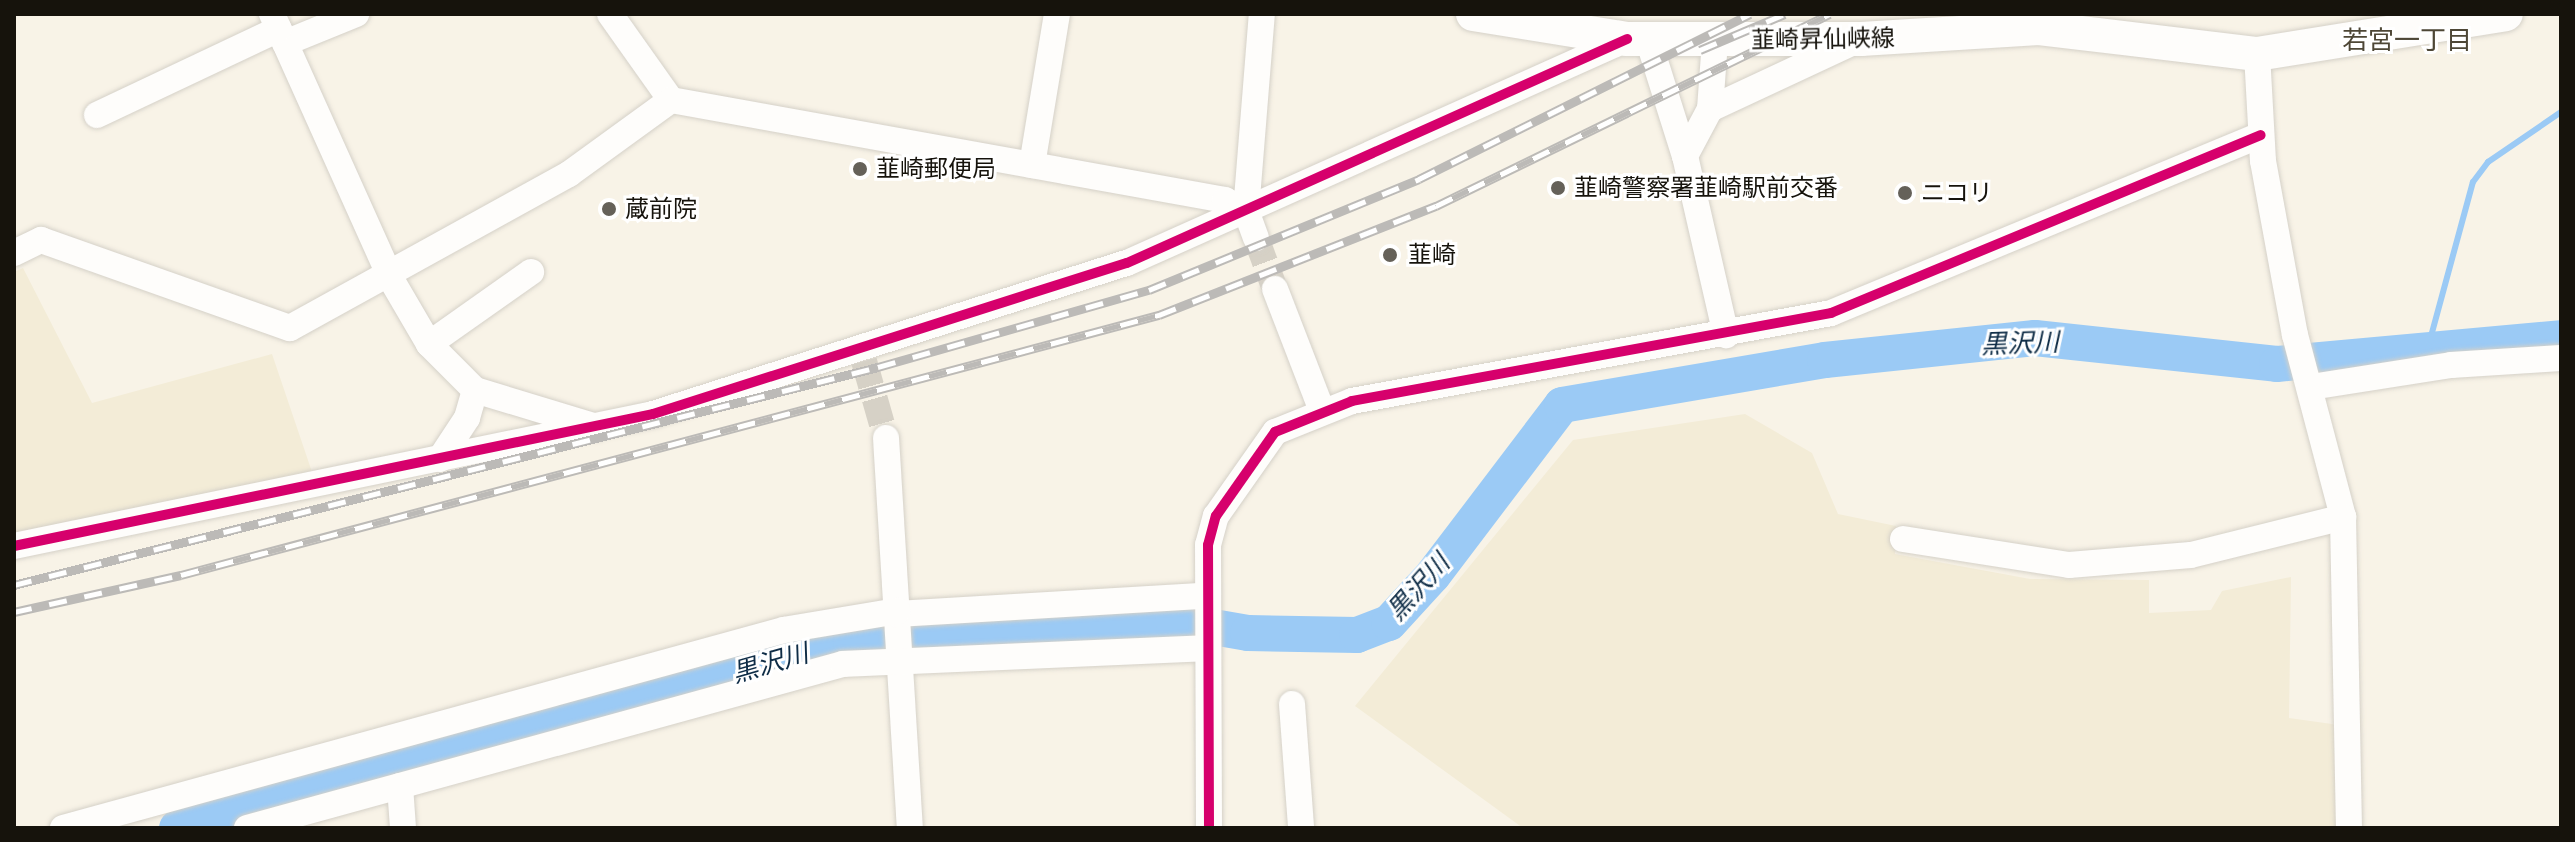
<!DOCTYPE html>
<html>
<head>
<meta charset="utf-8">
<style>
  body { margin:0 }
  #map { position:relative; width:2575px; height:842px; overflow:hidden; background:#f8f3e7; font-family:"Titillium Web","Noto Sans JP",sans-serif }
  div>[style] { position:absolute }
  .built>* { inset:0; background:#f3ecd7 }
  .stream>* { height:6px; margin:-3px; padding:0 3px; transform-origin:3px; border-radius:3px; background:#9bcaf5 }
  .river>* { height:36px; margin:-18px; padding:0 18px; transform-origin:18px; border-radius:18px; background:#9bcaf5 }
  .minor-tunnel>* { height:26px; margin-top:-13px; transform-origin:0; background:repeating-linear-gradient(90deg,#d6d1c6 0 26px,transparent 0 39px) }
  .roads { filter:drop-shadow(0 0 2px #d5d1c8) drop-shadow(0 0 2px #d5d1c8) }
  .minor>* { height:26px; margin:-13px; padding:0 13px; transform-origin:13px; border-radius:13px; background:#fefdfb }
  .major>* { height:34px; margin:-17px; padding:0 17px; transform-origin:17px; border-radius:17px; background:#fefdfb }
  .rail>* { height:9px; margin-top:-4.5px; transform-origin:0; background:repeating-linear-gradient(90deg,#fff 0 18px,#bcbab7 0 36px); box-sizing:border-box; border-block:2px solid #bcbab7 }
  .cycleway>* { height:10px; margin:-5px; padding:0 5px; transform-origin:5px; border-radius:5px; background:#d6006c }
  .dots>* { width:22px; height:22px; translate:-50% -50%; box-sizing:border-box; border:4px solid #fff; border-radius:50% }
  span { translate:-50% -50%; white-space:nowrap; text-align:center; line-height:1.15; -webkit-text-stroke:6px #fff; paint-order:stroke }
  .street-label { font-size:24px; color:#16130c }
  .poi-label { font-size:24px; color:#16130c }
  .left { translate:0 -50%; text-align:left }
  .neighbourhood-label { font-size:26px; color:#4e4736 }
  .water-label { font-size:26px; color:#0e2c46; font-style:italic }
  .frame { position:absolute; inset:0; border:16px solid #16130c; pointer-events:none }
</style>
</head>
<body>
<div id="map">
  <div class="built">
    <div style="clip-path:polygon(23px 268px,92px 403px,272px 354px,312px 472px,14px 536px,14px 272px)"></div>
    <div style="clip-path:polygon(1745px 414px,1812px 453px,1838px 514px,1896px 526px,1895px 554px,2030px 579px,2149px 580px,2149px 613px,2211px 610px,2222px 591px,2291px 577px,2289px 718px,2339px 725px,2342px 828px,1523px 828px,1355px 706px,1573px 440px)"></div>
  </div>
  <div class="stream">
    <div style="left:2427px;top:351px;width:175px;rotate:-74.8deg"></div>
    <div style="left:2473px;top:182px;width:25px;rotate:-53deg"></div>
    <div style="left:2488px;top:162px;width:88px;rotate:-34.4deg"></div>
  </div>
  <div class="river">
    <div style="left:177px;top:828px;width:700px;rotate:-15.59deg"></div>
    <div style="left:851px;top:640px;width:323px;rotate:-3.6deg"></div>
    <div style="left:1173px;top:620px;width:76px;rotate:9.8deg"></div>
    <div style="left:1248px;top:633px;width:109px;rotate:1.1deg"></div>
    <div style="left:1357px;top:635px;width:34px;rotate:-21deg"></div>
    <div style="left:1389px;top:623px;width:65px;rotate:-47.5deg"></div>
    <div style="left:1433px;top:575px;width:213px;rotate:-52.8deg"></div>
    <div style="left:1562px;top:405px;width:267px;rotate:-9.7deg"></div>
    <div style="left:1825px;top:360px;width:211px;rotate:-6deg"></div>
    <div style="left:2035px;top:338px;width:243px;rotate:6.1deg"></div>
    <div style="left:2277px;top:364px;width:285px;rotate:-5.2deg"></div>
  </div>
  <div class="minor-tunnel">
    <div style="left:1256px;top:238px;width:54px;rotate:69.6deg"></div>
    <div style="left:864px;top:361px;width:80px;rotate:74.1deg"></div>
  </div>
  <div class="roads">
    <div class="minor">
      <div style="left:272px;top:14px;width:290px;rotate:65.8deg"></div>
      <div style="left:391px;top:279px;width:75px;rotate:59.7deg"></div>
      <div style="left:429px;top:344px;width:65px;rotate:45deg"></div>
      <div style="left:475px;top:390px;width:29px;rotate:106deg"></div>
      <div style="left:467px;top:418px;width:49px;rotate:123.4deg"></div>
      <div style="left:610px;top:14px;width:105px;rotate:54.7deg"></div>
      <div style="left:1648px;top:39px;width:123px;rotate:72.5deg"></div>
      <div style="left:1685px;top:156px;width:184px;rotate:77.1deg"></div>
      <div style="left:285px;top:43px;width:77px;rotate:-22.2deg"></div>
      <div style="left:2257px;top:54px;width:107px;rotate:86.8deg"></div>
      <div style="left:2263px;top:161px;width:177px;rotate:79.6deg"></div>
      <div style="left:2295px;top:335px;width:188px;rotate:75.2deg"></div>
      <div style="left:2343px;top:517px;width:311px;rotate:88.9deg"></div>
      <div style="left:1710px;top:109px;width:159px;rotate:-25deg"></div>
      <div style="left:97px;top:115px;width:201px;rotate:-25.3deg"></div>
      <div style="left:1685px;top:156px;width:53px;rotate:-62deg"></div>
      <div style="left:1710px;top:109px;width:68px;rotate:-85.8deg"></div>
      <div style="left:1032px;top:165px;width:153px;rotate:-80.6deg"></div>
      <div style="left:1256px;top:238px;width:29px;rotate:-110deg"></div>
      <div style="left:1246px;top:211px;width:198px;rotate:-85.4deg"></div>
      <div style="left:14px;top:253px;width:30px;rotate:-26deg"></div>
      <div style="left:41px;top:240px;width:264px;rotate:19.5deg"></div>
      <div style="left:290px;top:328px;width:319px;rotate:-28.9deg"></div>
      <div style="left:569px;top:174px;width:126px;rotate:-36deg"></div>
      <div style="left:671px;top:100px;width:563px;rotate:10.23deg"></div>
      <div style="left:1225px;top:200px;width:24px;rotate:28deg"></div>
      <div style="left:1275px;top:289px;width:128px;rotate:68.9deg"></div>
      <div style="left:429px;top:344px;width:125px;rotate:-35.2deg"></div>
      <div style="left:2311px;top:387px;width:142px;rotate:-8.9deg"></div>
      <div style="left:2451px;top:365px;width:110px;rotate:-3.6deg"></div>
      <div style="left:475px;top:390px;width:127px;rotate:16.9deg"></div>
      <div style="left:886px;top:438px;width:391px;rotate:86.5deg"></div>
      <div style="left:1903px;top:539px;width:168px;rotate:8.9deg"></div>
      <div style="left:2069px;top:565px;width:122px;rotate:-4.7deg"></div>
      <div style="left:2191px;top:555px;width:157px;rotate:-14deg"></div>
      <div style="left:14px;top:546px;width:652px;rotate:-11.67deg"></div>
      <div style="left:653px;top:414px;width:497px;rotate:-17.7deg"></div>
      <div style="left:1127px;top:263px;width:548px;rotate:-24.13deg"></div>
      <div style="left:897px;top:614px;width:307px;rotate:-3.4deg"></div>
      <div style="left:1292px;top:704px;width:124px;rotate:85.8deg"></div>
      <div style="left:400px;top:786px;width:42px;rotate:85.9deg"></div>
      <div style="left:63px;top:828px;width:748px;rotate:-15.36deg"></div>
      <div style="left:784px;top:630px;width:115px;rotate:-9.5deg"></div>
      <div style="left:247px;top:828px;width:618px;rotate:-15.39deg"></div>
      <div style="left:843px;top:664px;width:360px;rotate:-2.5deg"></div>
      <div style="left:1209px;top:828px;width:283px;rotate:-90.2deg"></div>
      <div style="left:1208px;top:545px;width:30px;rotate:-75deg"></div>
      <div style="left:1216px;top:516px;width:103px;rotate:-54.9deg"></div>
      <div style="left:1275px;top:432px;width:83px;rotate:-21.9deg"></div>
      <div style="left:1352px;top:401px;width:487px;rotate:-10.4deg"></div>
      <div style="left:1831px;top:313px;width:465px;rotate:-22.5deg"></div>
    </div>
    <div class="major">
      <div style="left:1473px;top:14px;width:156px;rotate:9.2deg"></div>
      <div style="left:1627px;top:39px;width:234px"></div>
      <div style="left:1861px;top:39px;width:178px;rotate:-3.5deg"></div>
      <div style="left:2039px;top:28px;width:220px;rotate:6.8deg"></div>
      <div style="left:2257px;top:54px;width:252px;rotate:-9.1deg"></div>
    </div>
  </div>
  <div class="rail">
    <div style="left:1700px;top:50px;width:92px;rotate:-23deg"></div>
    <div style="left:14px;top:585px;width:891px;rotate:-14.16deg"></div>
    <div style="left:878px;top:367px;width:282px;rotate:-15.9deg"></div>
    <div style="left:1149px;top:290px;width:292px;rotate:-22.3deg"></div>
    <div style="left:1419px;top:179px;width:370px;rotate:-26.5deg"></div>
    <div style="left:14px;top:612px;width:171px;rotate:-12.5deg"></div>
    <div style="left:181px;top:575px;width:1012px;rotate:-14.89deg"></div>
    <div style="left:1159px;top:315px;width:298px;rotate:-21.5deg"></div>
    <div style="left:1436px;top:206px;width:438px;rotate:-26deg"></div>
  </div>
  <div class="cycleway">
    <div style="left:14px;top:546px;width:652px;rotate:-11.67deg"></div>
    <div style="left:653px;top:414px;width:497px;rotate:-17.7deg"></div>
    <div style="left:1127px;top:263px;width:548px;rotate:-24.13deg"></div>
    <div style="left:1209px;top:828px;width:283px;rotate:-90.2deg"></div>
    <div style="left:1208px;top:545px;width:30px;rotate:-75deg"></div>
    <div style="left:1216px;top:516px;width:103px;rotate:-54.9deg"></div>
    <div style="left:1275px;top:432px;width:83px;rotate:-21.9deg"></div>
    <div style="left:1352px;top:401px;width:487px;rotate:-10.4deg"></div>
    <div style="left:1831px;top:313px;width:465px;rotate:-22.5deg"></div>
  </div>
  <div class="dots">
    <div style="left:860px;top:169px;background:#656159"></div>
    <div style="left:1558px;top:188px;background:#656159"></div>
    <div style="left:1905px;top:193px;background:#656159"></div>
    <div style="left:609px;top:209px;background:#656159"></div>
    <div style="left:1390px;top:255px;background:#656159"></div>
  </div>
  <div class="street-label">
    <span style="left:1823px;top:39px;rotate:-1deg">韮崎昇仙峡線</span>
  </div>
  <div class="poi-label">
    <span class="left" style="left:876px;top:169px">韮崎郵便局</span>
    <span class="left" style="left:1574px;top:188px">韮崎警察署韮崎駅前交番</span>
    <span class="left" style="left:1921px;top:193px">ニコリ</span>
    <span class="left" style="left:625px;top:209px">蔵前院</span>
    <span class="left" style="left:1408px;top:255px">韮崎</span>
  </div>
  <div class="neighbourhood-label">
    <span style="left:2407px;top:40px">若宮一丁目</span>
  </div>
  <div class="water-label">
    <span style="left:2020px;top:343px;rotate:-2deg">黒沢川</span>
    <span style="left:1418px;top:587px;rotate:-48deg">黒沢川</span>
    <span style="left:770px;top:663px;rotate:-16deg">黒沢川</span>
  </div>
  <div class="frame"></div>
</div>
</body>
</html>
